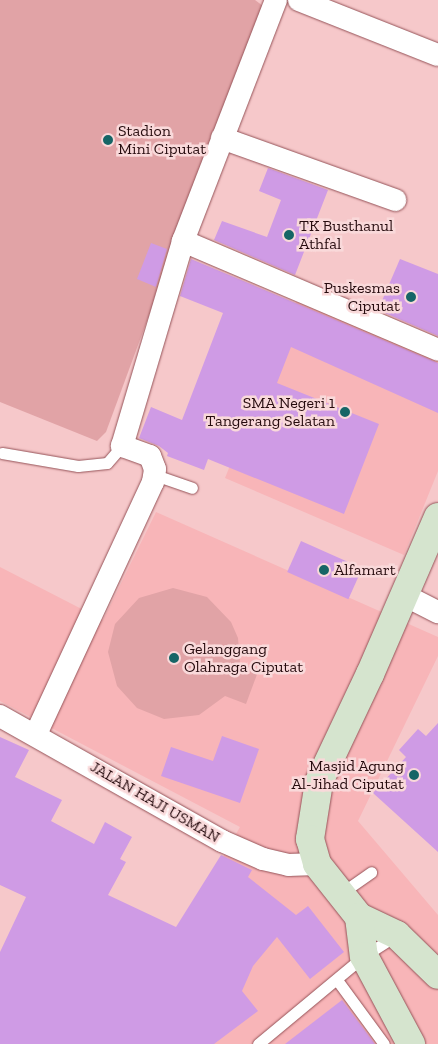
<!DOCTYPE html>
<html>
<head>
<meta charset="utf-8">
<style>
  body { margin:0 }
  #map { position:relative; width:438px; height:1044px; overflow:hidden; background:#f6c8ca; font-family:"Zilla Slab",serif }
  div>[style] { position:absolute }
  .built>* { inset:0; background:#f8b5b8 }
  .green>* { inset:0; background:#e1a3a6 }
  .building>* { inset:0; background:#cf9be5; transform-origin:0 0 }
  .roads { filter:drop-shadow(0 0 1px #955358) drop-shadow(0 0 1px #955358) }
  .service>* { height:11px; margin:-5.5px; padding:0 5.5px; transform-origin:5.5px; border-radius:5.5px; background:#fff }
  .minor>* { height:22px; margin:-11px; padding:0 11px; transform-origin:11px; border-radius:11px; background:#fff }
  .secondary>* { height:28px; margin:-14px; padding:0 14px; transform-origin:14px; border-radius:14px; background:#d5e4ce }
  .dots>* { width:14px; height:14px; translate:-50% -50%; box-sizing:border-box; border:2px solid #f9d9da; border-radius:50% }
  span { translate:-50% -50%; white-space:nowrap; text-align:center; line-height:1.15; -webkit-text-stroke:5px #f9d9da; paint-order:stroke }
  .poi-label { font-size:16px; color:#260b0e }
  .left { translate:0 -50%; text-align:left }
  .right { translate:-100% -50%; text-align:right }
  .street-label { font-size:16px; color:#260b0e }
</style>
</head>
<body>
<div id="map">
  <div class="built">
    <div style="clip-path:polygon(298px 297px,438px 353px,438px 471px,404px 555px,225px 478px)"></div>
    <div style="clip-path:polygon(156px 512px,438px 637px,438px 656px,358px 821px,438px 915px,438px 1044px,159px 1044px,135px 1013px,240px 827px,0 701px,0 567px,103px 620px)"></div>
  </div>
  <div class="green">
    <div style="clip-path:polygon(0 0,255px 0,263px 6px,106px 432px,97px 441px,0 402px)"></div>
    <div style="clip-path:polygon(173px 588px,207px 597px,231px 622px,238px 638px,240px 663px,259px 669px,246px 704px,225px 696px,199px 715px,164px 719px,137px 708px,117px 686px,108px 652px,115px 624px,139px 598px)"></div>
  </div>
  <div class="building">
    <div style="clip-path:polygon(268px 168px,328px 190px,295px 275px,214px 240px,222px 221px,267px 237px,281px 200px,259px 191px)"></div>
    <div style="clip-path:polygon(151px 243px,167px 249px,156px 287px,137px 279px)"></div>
    <div style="clip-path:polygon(191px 259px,438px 363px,438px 413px,291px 347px,277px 383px,379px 424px,344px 514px,208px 459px,204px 470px,167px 456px,168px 453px,159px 446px,139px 438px,151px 407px,182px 420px,223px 313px,180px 296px)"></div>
    <div style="clip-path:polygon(400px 259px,438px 274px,438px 336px,378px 310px)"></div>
    <div style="left:301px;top:541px;width:67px;height:34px;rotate:24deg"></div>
    <div style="clip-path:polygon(438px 723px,438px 852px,373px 793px,406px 757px,399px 750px,418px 729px,426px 736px)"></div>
    <div style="clip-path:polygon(222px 736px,259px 749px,240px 803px,161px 776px,171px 747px,213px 761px)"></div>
    <div style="clip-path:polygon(0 737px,29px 750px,15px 777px,62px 800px,51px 821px,94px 844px,105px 822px,132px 837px,120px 859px,126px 862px,108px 895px,176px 927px,221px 855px,252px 870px,248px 877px,296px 915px,308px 906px,344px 952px,310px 979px,277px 937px,253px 966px,242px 991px,258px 1011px,214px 1044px,0 1044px,0 952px,26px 897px,0 885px)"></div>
    <div style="clip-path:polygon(342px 1000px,375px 1044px,285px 1044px)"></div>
  </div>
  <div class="roads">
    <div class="service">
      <div style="left:2px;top:453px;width:77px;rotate:9.7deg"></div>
      <div style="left:78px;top:466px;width:29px;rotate:-6deg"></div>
      <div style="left:107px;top:463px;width:23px;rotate:-49deg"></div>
      <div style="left:155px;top:475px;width:39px;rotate:19deg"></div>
      <div style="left:340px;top:894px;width:38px;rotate:-35deg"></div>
      <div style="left:337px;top:980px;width:79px;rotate:53.7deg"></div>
      <div style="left:258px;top:1044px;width:138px;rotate:-39.7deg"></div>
      <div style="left:364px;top:956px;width:38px;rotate:-33deg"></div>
    </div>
    <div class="minor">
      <div style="left:299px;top:0;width:149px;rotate:21.6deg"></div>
      <div style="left:222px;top:138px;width:184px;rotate:19.7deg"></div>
      <div style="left:183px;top:241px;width:277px;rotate:23.1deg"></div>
      <div style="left:404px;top:595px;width:38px;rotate:27deg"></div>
      <div style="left:0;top:716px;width:255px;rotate:29.4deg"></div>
      <div style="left:222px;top:841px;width:45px;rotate:23.7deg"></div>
      <div style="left:263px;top:859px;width:26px;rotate:13deg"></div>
      <div style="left:288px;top:865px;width:29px;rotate:-2deg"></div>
      <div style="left:36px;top:734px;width:278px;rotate:-65.1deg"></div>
      <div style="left:153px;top:482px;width:13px;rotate:-81deg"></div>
      <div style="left:155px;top:469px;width:14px;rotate:-111deg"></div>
      <div style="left:150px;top:456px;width:30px;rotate:-160deg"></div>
      <div style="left:122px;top:446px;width:214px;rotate:-73.4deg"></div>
      <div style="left:183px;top:241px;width:258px;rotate:-68.9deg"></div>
    </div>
    <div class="secondary">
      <div style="left:438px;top:517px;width:171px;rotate:113.4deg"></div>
      <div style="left:370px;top:674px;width:119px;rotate:115.3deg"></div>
      <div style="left:319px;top:782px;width:58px;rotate:99deg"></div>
      <div style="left:310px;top:839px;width:26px;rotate:74deg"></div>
      <div style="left:317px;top:864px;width:68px;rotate:51.6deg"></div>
      <div style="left:359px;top:917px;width:42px;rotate:25.3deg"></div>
      <div style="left:397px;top:935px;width:57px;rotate:44.3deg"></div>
      <div style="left:359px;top:917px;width:39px;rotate:83deg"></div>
      <div style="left:364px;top:956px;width:100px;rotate:61.9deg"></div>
    </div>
  </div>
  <div class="dots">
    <div style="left:108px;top:140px;background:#166566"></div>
    <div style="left:289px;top:235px;background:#166566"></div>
    <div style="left:411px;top:297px;background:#166566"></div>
    <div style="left:345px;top:412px;background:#166566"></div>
    <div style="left:324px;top:570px;background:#166566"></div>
    <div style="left:174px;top:658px;background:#166566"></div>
    <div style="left:414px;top:775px;background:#166566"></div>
  </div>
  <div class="poi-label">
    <span class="left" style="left:118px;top:140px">Stadion<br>Mini Ciputat</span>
    <span class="left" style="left:299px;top:235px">TK Busthanul<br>Athfal</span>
    <span class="right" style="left:400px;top:297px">Puskesmas<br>Ciputat</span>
    <span class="right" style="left:335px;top:412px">SMA Negeri 1<br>Tangerang Selatan</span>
    <span class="left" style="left:334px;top:570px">Alfamart</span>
    <span class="left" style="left:184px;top:658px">Gelanggang<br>Olahraga Ciputat</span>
    <span class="right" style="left:404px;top:775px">Masjid Agung<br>Al-Jihad Ciputat</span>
  </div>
  <div class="street-label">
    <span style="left:155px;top:802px;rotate:30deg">JALAN HAJI USMAN</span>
  </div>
</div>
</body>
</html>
